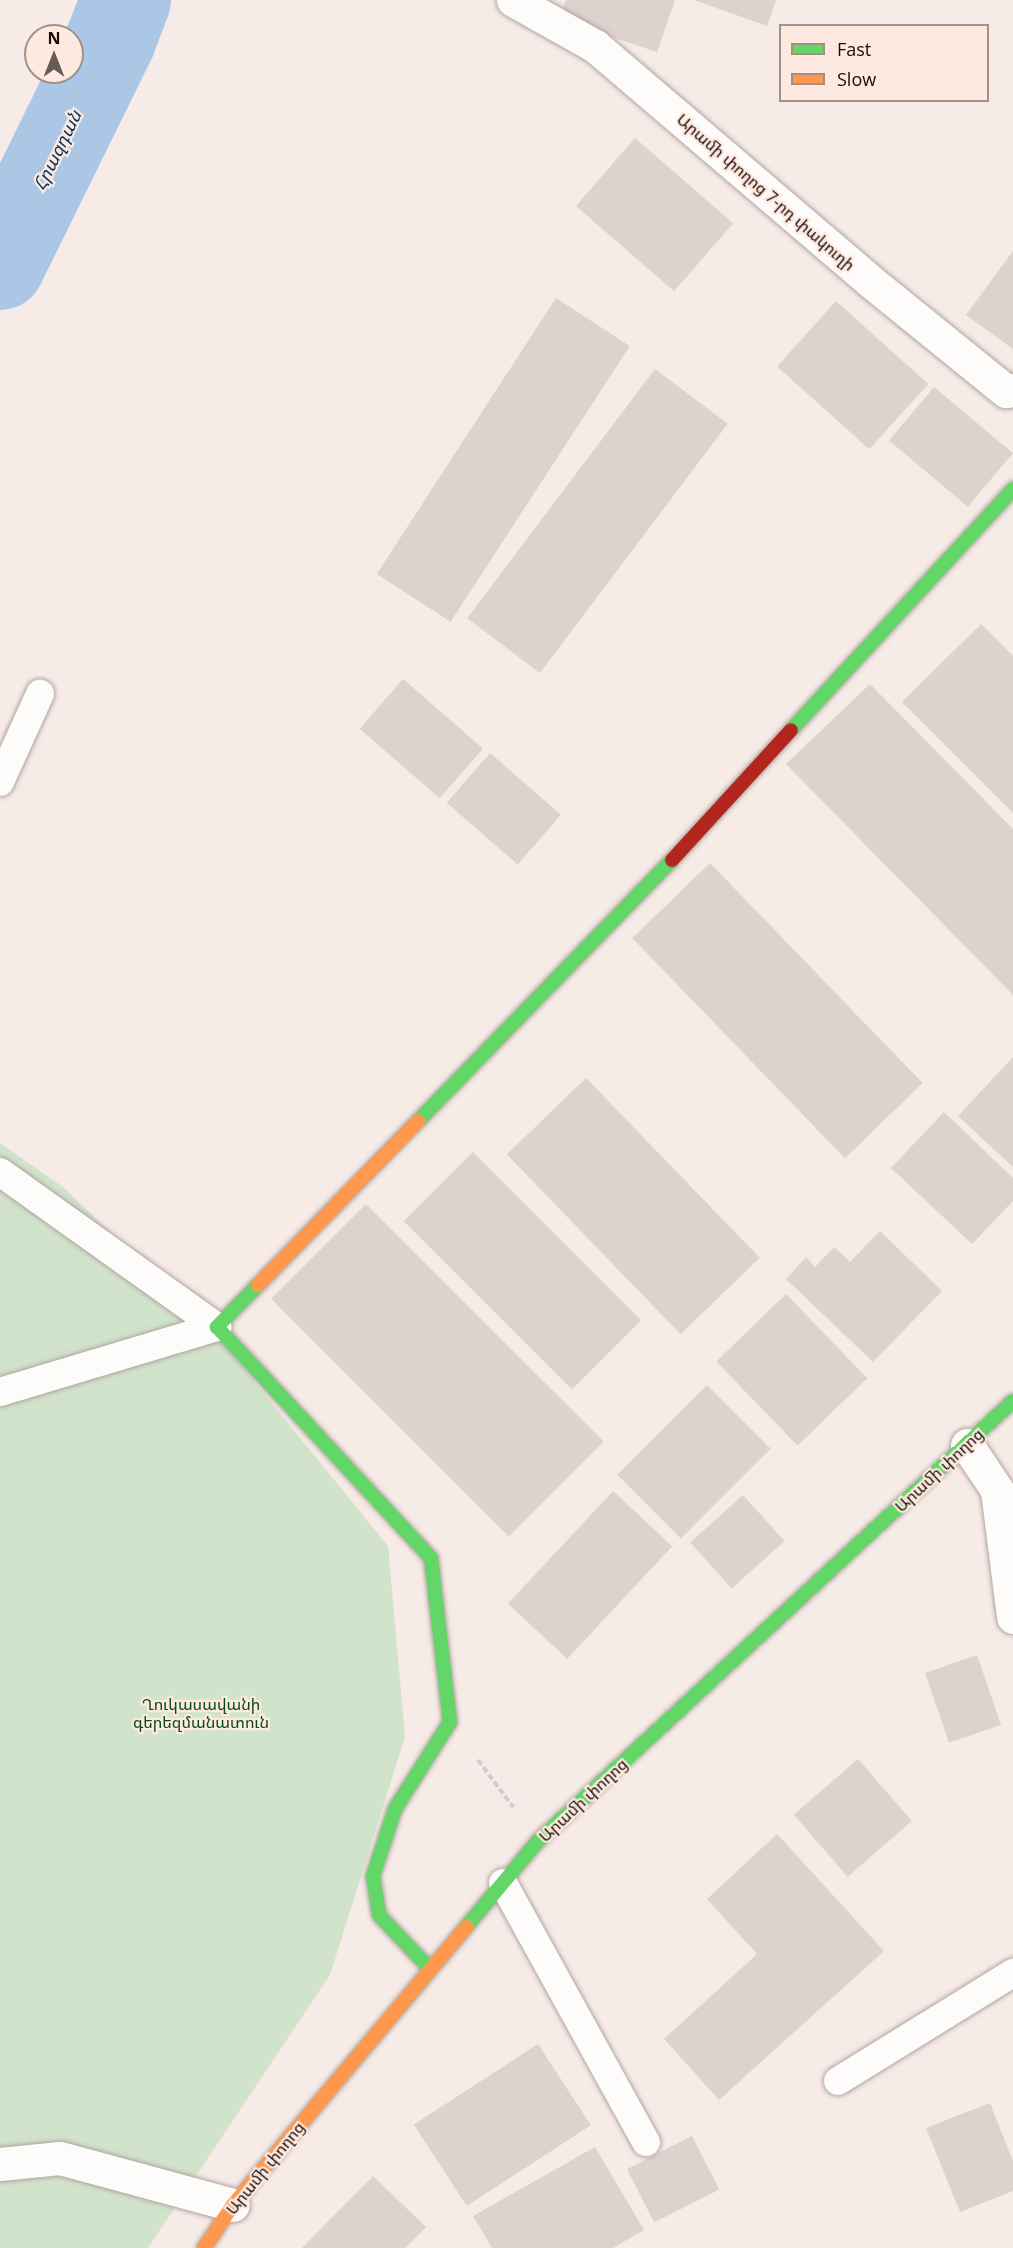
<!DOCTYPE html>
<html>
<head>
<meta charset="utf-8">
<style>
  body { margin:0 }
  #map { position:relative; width:1013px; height:2248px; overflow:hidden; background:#f6ebe6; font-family:"Open Sans","Noto Sans Armenian",sans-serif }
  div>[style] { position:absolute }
  .green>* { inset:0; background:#d1e3cb }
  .river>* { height:90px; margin:-45px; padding:0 45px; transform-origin:45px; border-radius:45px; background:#abc7e5 }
  .building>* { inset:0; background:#ddd2cd; transform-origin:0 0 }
  .path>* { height:4px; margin-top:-2px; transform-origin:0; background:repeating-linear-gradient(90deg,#d1cdcc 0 6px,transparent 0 9px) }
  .roads { filter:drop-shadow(0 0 2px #b0a6a1) drop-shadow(0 0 2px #b0a6a1) }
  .lane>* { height:28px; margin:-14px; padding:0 14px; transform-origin:14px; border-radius:14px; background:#fefcfb }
  .street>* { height:33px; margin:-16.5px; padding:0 16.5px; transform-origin:16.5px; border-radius:16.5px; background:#fefcfb }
  .fast>* { height:14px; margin:-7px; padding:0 7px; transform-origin:7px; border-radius:7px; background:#63d668 }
  .slow>* { height:14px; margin:-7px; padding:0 7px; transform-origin:7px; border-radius:7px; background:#ff974d }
  .jam>* { height:14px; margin:-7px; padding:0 7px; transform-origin:7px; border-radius:7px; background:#b3261e }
  span { translate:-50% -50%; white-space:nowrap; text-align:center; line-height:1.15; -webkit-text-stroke:4.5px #fde9df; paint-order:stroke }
  .street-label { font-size:16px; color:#180d08 }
  .park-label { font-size:16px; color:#054f17 }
  .water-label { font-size:18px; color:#023760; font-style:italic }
  .legend { position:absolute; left:779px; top:24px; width:210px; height:78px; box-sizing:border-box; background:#fde9df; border:2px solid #a19189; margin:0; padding:8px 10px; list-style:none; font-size:18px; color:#180d08 }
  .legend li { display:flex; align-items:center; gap:12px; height:30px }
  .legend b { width:30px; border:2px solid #a19189 }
  .north { position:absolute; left:24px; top:24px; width:60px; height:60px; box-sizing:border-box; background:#fde9df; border:2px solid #a19189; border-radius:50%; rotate:0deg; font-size:16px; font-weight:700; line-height:24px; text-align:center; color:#180d08 }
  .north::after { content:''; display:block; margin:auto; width:21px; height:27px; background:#665b56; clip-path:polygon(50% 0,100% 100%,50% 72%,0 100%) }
</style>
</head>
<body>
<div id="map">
  <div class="green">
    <div style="clip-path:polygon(0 1143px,63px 1187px,214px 1332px,388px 1546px,405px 1737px,330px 1975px,148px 2248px,0 2248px)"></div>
  </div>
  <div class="river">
    <div style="left:0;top:265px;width:252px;rotate:-63.8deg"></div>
    <div style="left:111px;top:39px;width:42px;rotate:-69deg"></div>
  </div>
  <div class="building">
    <div style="clip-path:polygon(566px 0,675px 0,657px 52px,559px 19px)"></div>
    <div style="clip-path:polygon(694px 0,776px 0,767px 26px)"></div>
    <div style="left:635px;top:138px;width:130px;height:90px;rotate:41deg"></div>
    <div style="clip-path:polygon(1013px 251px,1013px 349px,966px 315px)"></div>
    <div style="left:556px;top:298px;width:88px;height:329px;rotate:33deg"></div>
    <div style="left:836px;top:301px;width:124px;height:88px;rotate:42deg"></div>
    <div style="left:655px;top:369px;width:91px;height:312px;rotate:37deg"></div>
    <div style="left:934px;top:387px;width:103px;height:70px;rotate:40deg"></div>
    <div style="clip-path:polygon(981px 624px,1013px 656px,1013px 813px,902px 702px)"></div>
    <div style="left:403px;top:679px;width:106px;height:66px;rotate:41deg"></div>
    <div style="clip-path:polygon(870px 684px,1013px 829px,1013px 995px,786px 764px)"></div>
    <div style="left:490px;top:753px;width:94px;height:66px;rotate:41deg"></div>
    <div style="left:710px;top:863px;width:306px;height:108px;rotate:46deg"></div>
    <div style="clip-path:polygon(1013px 1057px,1013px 1167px,958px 1116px)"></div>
    <div style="left:586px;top:1078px;width:250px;height:110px;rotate:46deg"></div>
    <div style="clip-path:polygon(944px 1112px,1013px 1178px,1013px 1201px,972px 1244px,891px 1168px)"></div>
    <div style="left:473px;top:1152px;width:238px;height:98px;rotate:45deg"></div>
    <div style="left:366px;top:1204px;width:336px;height:134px;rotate:45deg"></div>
    <div style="clip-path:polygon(880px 1231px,942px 1291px,873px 1362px,786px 1279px,806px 1257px,815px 1267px,834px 1247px,850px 1262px)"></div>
    <div style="left:786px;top:1294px;width:117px;height:97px;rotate:46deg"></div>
    <div style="left:707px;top:1385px;width:90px;height:127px;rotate:45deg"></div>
    <div style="left:613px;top:1491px;width:81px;height:154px;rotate:43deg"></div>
    <div style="left:743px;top:1495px;width:62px;height:71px;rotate:48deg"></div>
    <div style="left:977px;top:1655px;width:74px;height:55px;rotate:71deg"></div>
    <div style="left:858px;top:1759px;width:82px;height:85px;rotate:49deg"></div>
    <div style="clip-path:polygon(777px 1834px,884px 1951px,719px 2100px,664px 2039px,757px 1954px,707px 1899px)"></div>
    <div style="left:538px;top:2044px;width:97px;height:148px;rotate:57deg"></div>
    <div style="clip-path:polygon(990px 2103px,1013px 2161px,1013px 2191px,960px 2212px,926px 2128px)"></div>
    <div style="left:692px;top:2136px;width:60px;height:73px;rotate:63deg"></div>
    <div style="clip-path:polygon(595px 2147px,644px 2230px,613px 2248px,492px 2248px,473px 2216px)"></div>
    <div style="clip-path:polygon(373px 2176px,426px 2227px,405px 2248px,302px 2248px)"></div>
  </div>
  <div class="path">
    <div style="left:478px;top:1760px;width:59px;rotate:53.3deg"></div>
  </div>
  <div class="roads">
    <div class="lane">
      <div style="left:0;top:782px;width:97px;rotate:-65.6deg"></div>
      <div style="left:0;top:1172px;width:267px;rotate:35.5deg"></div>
      <div style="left:0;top:1392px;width:227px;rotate:-16.7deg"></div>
      <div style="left:503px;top:1883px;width:296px;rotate:61.1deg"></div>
      <div style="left:838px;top:2081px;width:206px;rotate:-31.7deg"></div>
    </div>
    <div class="street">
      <div style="left:513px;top:0;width:94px;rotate:29.3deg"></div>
      <div style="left:595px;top:46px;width:362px;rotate:40.5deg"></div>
      <div style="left:870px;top:281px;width:175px;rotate:39deg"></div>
      <div style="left:1006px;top:391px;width:7px;rotate:-8deg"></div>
      <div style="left:967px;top:1445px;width:54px;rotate:56.3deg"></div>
      <div style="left:997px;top:1490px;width:128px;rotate:82.8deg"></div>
      <div style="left:0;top:2164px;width:60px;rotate:-5.7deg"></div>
      <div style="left:60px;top:2158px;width:179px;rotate:15.2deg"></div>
    </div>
    <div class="fast">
      <div style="left:791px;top:730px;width:328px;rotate:-47.3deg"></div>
      <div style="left:418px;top:1121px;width:364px;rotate:-45.8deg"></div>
      <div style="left:258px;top:1285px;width:59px;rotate:134.3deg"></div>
      <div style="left:217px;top:1327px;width:315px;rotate:47.2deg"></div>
      <div style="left:431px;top:1558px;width:165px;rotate:83.4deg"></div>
      <div style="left:450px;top:1722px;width:103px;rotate:122.3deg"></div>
      <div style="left:395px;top:1809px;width:71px;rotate:108.2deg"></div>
      <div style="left:373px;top:1876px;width:39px;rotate:81deg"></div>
      <div style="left:379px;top:1915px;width:74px;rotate:46.6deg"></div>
      <div style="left:466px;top:1927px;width:112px;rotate:-50.1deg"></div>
      <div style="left:538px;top:1841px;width:647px;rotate:-42.81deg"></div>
    </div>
    <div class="slow">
      <div style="left:258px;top:1285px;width:229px;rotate:-45.7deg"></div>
      <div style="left:204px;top:2248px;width:52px;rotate:-56deg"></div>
      <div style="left:233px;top:2205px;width:363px;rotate:-50deg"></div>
    </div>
    <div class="jam">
      <div style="left:672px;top:860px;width:176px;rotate:-47.5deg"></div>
    </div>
  </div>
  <div class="street-label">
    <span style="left:766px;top:192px;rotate:41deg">Արամի փողոց 7-րդ փակուղի</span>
    <span style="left:939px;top:1470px;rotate:-43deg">Արամի փողոց</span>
    <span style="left:583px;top:1800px;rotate:-43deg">Արամի փողոց</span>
    <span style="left:265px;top:2168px;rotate:-51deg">Արամի փողոց</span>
  </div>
  <div class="park-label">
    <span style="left:201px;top:1713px">Ղուկասավանի<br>գերեզմանատուն</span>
  </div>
  <div class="water-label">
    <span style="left:57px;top:150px;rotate:-64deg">Հրազդան</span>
  </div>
  <ul class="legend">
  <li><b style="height:8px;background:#63d668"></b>Fast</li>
  <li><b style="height:8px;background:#ff974d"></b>Slow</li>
  </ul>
  <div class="north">N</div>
</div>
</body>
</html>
